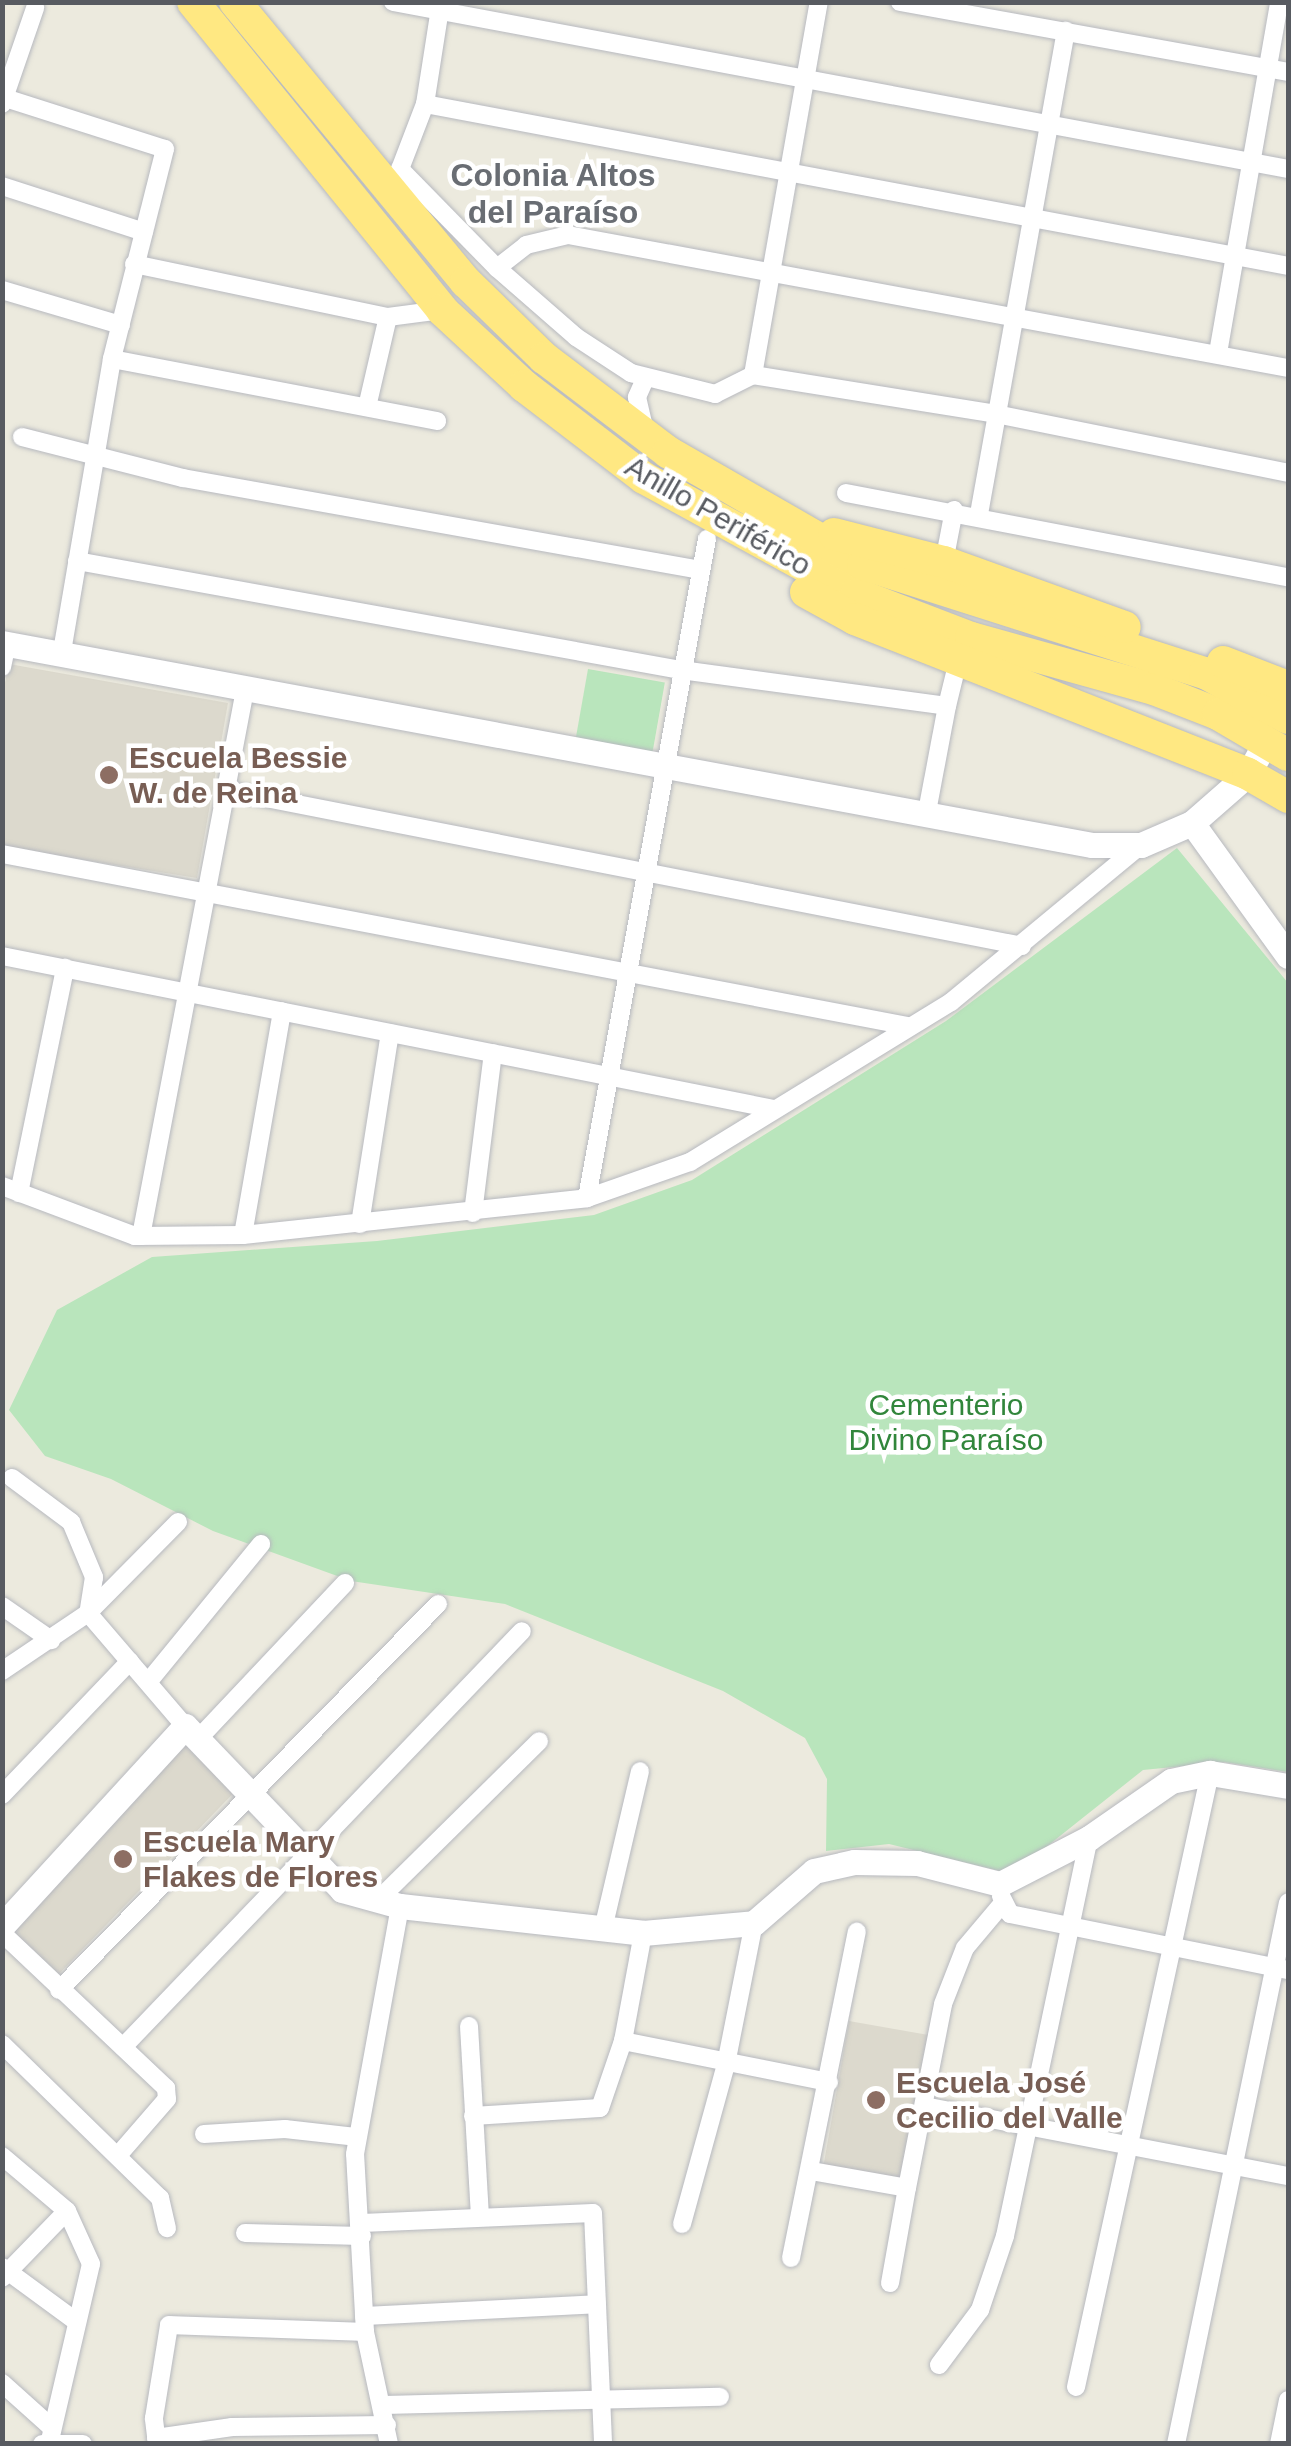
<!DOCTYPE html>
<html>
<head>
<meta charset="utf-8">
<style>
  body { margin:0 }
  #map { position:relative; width:1291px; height:2446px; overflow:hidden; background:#eceade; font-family:Arial,sans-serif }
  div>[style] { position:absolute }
  .education>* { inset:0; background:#dcd9cd; transform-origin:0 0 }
  .green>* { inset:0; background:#b9e5bc; transform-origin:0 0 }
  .roads { filter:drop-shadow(0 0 2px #b7b9bf) drop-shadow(0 0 2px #b7b9bf) }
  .street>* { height:18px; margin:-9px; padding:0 9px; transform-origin:9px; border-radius:9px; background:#fff }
  .secondary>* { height:25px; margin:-12.5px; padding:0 12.5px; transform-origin:12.5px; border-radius:12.5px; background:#fff }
  .highway>* { height:32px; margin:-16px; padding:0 16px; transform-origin:16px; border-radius:16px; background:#ffe882 }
  .dots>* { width:28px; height:28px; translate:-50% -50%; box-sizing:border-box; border:5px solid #fff; border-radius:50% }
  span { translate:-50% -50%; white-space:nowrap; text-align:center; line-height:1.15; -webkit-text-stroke:9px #fff; paint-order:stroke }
  .street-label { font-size:30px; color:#585b61 }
  .education-label { font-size:30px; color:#785e54; font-weight:700 }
  .left { translate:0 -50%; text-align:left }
  .park-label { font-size:30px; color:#31863b }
  .neighbourhood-label { font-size:32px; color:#696d73; font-weight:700 }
  .frame { position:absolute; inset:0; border:5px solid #585b61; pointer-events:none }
</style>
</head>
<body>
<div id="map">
  <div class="education">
    <div style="clip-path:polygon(9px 664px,228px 703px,197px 878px,3px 847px,2px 697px)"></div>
    <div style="left:188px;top:1738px;width:71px;height:262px;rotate:44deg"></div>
    <div style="left:849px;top:2021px;width:84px;height:147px;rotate:10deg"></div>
  </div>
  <div class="green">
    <div style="left:588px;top:669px;width:78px;height:75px;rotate:10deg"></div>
    <div style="clip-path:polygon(1177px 848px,1288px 983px,1288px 1772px,1224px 1762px,1143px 1770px,1031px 1859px,1000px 1871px,889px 1844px,826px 1851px,827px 1779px,805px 1738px,723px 1691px,505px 1604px,351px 1581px,213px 1531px,111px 1479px,45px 1456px,9px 1410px,57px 1310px,152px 1257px,377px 1241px,594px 1215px,692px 1180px,946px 1021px)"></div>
  </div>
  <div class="roads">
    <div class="street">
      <div style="left:393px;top:2px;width:910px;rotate:10.57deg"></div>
      <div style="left:441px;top:2px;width:103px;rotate:98.9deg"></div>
      <div style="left:425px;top:104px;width:70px;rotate:111deg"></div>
      <div style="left:400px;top:169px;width:139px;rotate:45.6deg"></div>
      <div style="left:497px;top:268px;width:105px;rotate:41.1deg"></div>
      <div style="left:576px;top:337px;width:66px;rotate:33.2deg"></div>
      <div style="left:631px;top:373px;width:87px;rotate:14deg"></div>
      <div style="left:715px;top:394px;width:42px;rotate:-26.6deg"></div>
      <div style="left:753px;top:375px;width:246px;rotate:9.1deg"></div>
      <div style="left:996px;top:414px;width:298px;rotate:11.4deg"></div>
      <div style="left:900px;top:2px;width:394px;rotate:10.2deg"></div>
      <div style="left:2px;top:97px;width:171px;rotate:17.7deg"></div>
      <div style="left:165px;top:149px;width:217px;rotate:104.2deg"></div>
      <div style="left:112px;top:359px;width:298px;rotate:99.7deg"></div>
      <div style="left:2px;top:104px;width:102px;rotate:-71deg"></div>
      <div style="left:425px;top:104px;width:878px;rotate:10.63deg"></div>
      <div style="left:2px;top:186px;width:149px;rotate:17.9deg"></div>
      <div style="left:134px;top:264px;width:259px;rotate:11.8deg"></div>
      <div style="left:388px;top:317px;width:54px;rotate:-7.4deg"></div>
      <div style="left:497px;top:268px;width:37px;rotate:-38deg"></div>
      <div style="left:526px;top:245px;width:43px;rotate:-13.4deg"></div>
      <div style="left:568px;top:235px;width:732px;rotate:10.47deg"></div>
      <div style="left:2px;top:290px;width:124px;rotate:16.4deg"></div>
      <div style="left:1218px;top:353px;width:356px;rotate:-80.1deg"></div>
      <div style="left:112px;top:359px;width:331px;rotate:10.8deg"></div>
      <div style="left:753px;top:375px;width:379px;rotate:-80deg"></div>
      <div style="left:645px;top:379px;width:20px;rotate:114deg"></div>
      <div style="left:637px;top:397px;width:35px;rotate:77deg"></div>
      <div style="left:367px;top:407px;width:92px;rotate:-76.9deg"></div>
      <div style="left:22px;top:437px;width:166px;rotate:14.3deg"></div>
      <div style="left:183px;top:478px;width:525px;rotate:10.09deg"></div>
      <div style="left:846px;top:493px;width:450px;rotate:10.8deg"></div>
      <div style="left:979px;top:514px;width:491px;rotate:-79.8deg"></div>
      <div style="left:77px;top:561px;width:614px;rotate:10.23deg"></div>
      <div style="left:681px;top:670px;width:268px;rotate:7.7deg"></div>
      <div style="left:947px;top:706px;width:46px;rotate:-76.3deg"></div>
      <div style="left:944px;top:562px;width:53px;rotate:-79.1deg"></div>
      <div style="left:2px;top:667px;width:24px;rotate:-78deg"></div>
      <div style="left:225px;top:790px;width:812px;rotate:11.07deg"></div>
      <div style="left:926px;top:817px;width:113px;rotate:-79.3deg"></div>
      <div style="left:2px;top:854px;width:922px;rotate:10.75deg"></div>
      <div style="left:2px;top:956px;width:787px;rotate:11.21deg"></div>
      <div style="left:2px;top:1186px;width:142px;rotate:20.6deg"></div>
      <div style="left:135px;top:1236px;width:108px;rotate:-0.5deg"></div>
      <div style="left:243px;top:1235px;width:346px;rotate:-6.1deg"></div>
      <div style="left:587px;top:1198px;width:109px;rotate:-19.3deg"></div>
      <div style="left:690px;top:1162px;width:306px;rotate:-31.5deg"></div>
      <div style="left:951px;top:1002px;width:246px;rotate:-39.6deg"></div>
      <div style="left:19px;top:1193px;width:230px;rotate:-78.4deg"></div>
      <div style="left:587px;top:1198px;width:670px;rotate:-79.68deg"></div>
      <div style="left:473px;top:1213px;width:161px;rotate:-82.9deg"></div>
      <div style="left:360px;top:1224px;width:193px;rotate:-81.1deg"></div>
      <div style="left:243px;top:1235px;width:227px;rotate:-80.1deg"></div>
      <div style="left:141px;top:1236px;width:556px;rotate:-79.22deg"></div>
      <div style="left:12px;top:1478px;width:74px;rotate:36.7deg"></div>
      <div style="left:71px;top:1522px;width:60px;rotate:67.3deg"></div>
      <div style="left:94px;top:1577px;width:36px;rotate:99deg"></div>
      <div style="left:88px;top:1613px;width:149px;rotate:49.4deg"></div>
      <div style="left:2px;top:1606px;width:60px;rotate:34.8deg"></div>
      <div style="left:2px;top:1671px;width:104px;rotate:-34deg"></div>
      <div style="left:88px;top:1613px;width:128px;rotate:-45.3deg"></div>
      <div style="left:149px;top:1681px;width:177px;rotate:-50.7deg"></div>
      <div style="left:199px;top:1738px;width:213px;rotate:-46.7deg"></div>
      <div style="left:2px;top:1795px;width:185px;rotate:-46.3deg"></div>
      <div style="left:1001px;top:1896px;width:20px;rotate:63deg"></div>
      <div style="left:1010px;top:1914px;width:284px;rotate:11.4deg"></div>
      <div style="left:376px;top:1902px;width:229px;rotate:-44.6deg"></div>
      <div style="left:603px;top:1929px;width:162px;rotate:-76.8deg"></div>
      <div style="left:2px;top:1933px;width:226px;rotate:43.4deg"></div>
      <div style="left:166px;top:2088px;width:11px;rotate:85deg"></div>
      <div style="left:167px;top:2099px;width:72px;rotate:131deg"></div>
      <div style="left:59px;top:1990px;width:541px;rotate:-45.52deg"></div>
      <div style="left:469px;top:2026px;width:190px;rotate:86.7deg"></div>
      <div style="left:623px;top:2041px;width:210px;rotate:11.3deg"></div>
      <div style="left:2px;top:2044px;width:221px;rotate:44.3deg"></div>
      <div style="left:160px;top:2198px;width:31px;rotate:77deg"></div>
      <div style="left:123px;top:2047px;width:576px;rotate:-46.19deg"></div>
      <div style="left:924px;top:2106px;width:371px;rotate:10.9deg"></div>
      <div style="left:473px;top:2116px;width:127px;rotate:-3.6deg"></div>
      <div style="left:600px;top:2108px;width:71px;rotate:-71.1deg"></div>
      <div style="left:623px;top:2041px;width:110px;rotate:-79.5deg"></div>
      <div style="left:204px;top:2134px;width:81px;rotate:-3.5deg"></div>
      <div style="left:285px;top:2129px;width:71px;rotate:6.4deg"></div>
      <div style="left:2px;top:2156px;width:85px;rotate:40.2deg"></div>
      <div style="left:67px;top:2211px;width:58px;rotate:65.6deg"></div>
      <div style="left:91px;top:2264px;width:185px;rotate:103.1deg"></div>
      <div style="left:811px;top:2171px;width:97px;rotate:10deg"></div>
      <div style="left:907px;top:2188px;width:187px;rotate:-78.9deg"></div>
      <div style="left:943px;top:2004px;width:60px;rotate:-68.6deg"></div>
      <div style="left:965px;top:1948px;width:57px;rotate:-49.9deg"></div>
      <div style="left:362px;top:2223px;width:231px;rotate:-2.5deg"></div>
      <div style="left:593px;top:2213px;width:231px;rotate:87.5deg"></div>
      <div style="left:682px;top:2224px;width:166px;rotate:-74.6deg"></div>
      <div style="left:726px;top:2064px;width:144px;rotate:-78.8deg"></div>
      <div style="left:245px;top:2233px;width:117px;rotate:1.5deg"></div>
      <div style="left:791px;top:2258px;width:333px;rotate:-78.6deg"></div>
      <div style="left:2px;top:2267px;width:93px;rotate:36.3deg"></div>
      <div style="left:2px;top:2278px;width:93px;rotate:-45.9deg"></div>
      <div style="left:890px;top:2283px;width:97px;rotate:-79.9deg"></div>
      <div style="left:364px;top:2316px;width:233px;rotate:-2.9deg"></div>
      <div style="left:939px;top:2365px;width:69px;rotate:-53.3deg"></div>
      <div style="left:980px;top:2310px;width:78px;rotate:-71.3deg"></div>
      <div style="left:1005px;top:2236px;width:407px;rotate:-78.1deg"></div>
      <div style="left:2px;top:2383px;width:64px;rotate:41.9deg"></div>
      <div style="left:1076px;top:2387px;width:628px;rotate:-77.69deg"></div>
      <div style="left:383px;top:2405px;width:337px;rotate:-1.4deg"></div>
      <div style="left:156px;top:2438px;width:77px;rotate:-8.2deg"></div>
      <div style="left:232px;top:2427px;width:155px;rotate:-0.7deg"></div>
      <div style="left:42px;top:2444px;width:41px"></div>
      <div style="left:157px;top:2444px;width:26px;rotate:-97deg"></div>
      <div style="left:154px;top:2418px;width:94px;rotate:-80.8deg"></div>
      <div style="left:169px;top:2325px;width:196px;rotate:2deg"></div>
      <div style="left:389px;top:2444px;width:115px;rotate:-102.1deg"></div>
      <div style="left:365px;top:2332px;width:178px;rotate:-93.2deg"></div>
      <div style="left:355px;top:2154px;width:252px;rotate:-79.7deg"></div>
      <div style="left:1176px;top:2444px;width:553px;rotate:-78.32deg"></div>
      <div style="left:1279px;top:2444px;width:45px;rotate:-78.4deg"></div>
    </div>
    <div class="secondary">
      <div style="left:2px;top:643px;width:1109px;rotate:10.5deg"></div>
      <div style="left:1092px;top:845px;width:49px"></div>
      <div style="left:1141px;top:845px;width:56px;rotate:-23.3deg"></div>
      <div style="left:1192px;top:823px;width:74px;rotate:-41.2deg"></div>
      <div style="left:1248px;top:774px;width:25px;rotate:-61deg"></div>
      <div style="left:1192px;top:823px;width:164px;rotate:54.2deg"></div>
      <div style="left:2px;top:1926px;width:271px;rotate:-47.5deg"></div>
      <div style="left:185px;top:1726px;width:227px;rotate:46.2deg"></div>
      <div style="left:342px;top:1890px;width:60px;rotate:15.4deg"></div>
      <div style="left:400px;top:1906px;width:244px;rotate:6.3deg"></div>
      <div style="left:643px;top:1933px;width:111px;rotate:-5.1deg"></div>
      <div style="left:754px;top:1923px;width:79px;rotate:-40.9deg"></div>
      <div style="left:814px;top:1871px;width:41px;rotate:-12.7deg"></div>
      <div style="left:854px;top:1862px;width:63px;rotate:0.9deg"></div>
      <div style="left:917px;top:1863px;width:86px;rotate:14.2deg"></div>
      <div style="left:1000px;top:1884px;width:100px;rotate:-27.3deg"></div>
      <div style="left:1089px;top:1838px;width:100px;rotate:-34.8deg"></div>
      <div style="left:1171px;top:1781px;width:40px;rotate:-12deg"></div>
      <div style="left:1210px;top:1773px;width:79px;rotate:9.5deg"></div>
    </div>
    <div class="highway">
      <div style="left:193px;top:2px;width:396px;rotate:51deg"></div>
      <div style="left:442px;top:310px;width:112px;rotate:42.8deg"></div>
      <div style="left:524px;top:386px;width:151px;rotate:37.5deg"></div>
      <div style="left:644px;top:478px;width:242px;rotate:28.7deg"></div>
      <div style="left:856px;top:594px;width:123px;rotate:20.9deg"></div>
      <div style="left:971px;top:638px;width:190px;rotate:15.6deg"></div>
      <div style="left:1154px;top:689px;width:69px;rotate:21.3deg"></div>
      <div style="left:1218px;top:714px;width:81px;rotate:30.4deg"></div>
      <div style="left:235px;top:2px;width:363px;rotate:50.5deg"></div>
      <div style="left:466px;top:282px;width:109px;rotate:44.3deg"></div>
      <div style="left:544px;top:358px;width:156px;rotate:37.2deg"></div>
      <div style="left:668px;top:452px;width:225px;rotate:29.9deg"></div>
      <div style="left:863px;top:564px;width:359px;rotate:17.7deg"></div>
      <div style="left:1205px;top:673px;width:94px;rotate:28.5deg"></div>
      <div style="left:834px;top:534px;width:114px;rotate:14.3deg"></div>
      <div style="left:944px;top:562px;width:192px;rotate:19.8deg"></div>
      <div style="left:806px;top:592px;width:56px;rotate:28.9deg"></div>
      <div style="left:855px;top:619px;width:422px;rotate:21.5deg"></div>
      <div style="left:1248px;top:774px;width:46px;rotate:29.9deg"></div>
      <div style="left:1223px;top:662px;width:70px;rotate:21deg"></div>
    </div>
  </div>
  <div class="dots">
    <div style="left:109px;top:775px;background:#8d6e63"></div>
    <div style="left:123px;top:1859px;background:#8d6e63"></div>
    <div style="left:876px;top:2100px;background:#8d6e63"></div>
  </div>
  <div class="street-label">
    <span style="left:718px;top:516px;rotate:30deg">Anillo Periférico</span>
  </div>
  <div class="education-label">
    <span class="left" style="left:129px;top:775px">Escuela Bessie<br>W. de Reina</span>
    <span class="left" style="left:143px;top:1859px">Escuela Mary<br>Flakes de Flores</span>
    <span class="left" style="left:896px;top:2100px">Escuela José<br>Cecilio del Valle</span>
  </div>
  <div class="park-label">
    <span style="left:946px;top:1422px">Cementerio<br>Divino Paraíso</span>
  </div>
  <div class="neighbourhood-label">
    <span style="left:553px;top:194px">Colonia Altos<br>del Paraíso</span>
  </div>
  <div class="frame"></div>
</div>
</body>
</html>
